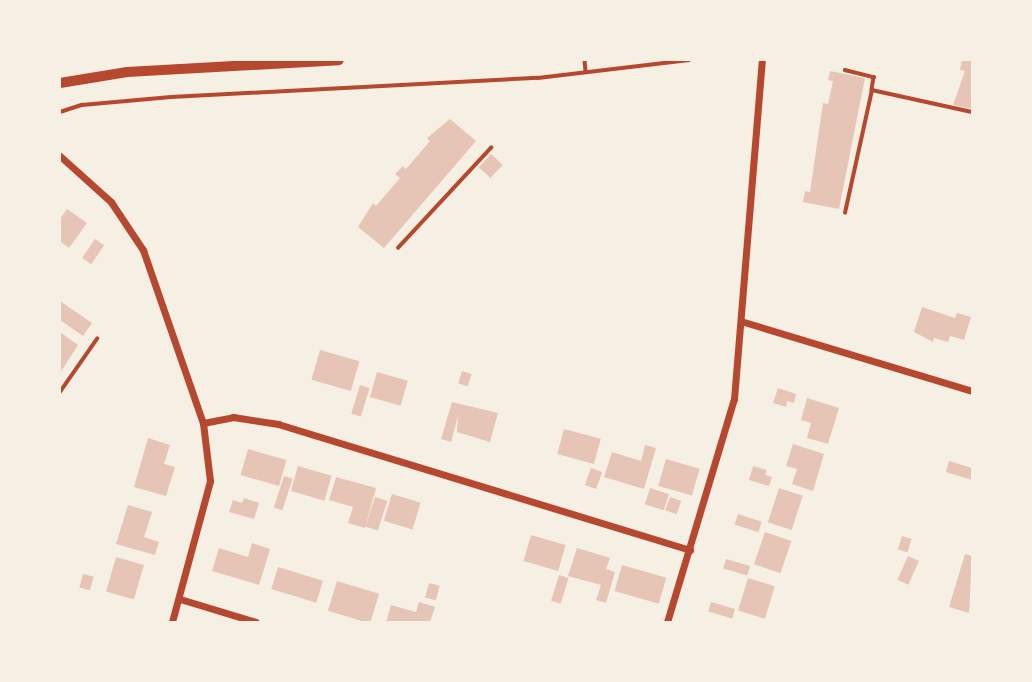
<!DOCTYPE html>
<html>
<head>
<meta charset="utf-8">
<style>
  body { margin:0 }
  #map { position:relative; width:1032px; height:682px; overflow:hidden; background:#f6efe4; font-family:Bitter,serif }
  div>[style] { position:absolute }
  .building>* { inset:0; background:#e6c5b7; transform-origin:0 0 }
  .path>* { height:3.5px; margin:-1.75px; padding:0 1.75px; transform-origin:1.75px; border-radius:1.75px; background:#b5482f }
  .minor>* { height:7px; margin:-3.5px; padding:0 3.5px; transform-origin:3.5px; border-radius:3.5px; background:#b5482f }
  .tertiary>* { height:10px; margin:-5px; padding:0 5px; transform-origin:5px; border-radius:5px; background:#b5482f }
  span { translate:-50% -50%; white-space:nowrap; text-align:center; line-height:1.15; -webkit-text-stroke:7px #f6efe4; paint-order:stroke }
  .frame { position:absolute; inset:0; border:61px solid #f6efe4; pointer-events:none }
</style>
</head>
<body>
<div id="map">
  <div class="building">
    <div style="clip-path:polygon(962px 60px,972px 60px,972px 109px,953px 105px,965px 71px,960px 70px)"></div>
    <div style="clip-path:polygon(830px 71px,865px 78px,839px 209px,803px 202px,805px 191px,810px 192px,823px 103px,828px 104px,833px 81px,828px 80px)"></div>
    <div style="clip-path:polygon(450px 119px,476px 141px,384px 248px,358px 227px,373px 203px,376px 206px,400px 178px,395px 174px,403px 166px,406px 169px,430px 141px,427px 138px)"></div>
    <div style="left:491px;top:154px;width:16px;height:18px;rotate:43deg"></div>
    <div style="clip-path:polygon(67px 209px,87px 223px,69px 248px,60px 241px,60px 219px)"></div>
    <div style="left:95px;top:239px;width:11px;height:23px;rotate:34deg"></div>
    <div style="clip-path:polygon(60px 301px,92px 323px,83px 336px,60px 320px)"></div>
    <div style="clip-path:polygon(922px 307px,955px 318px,957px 313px,971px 317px,964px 340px,950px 336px,948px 342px,934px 338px,933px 342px,914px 332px)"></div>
    <div style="clip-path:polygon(60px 332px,78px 345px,60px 373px)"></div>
    <div style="left:320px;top:350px;width:41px;height:31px;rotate:16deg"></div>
    <div style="left:462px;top:371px;width:10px;height:13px;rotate:17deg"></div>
    <div style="left:377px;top:372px;width:32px;height:26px;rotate:16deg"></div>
    <div style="left:360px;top:385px;width:10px;height:30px;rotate:17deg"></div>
    <div style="clip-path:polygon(778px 388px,796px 394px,794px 403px,787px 401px,786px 407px,773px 403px)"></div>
    <div style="clip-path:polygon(807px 398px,839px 408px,828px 444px,807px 438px,811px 423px,801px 420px)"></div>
    <div style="clip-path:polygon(452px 402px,498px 413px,490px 442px,457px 432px,458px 416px,451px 442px,441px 439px)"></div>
    <div style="left:564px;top:429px;width:38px;height:26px;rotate:15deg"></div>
    <div style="clip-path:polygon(148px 438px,170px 445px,164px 464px,175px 467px,166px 496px,134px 487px)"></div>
    <div style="clip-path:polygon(793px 444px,824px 454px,813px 491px,792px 484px,797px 469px,786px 466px)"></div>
    <div style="clip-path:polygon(645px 445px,656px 448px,644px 489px,604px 477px,612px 452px,641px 461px)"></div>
    <div style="left:248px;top:449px;width:40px;height:27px;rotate:16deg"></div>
    <div style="left:666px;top:459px;width:35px;height:28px;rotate:16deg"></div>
    <div style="clip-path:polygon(949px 461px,972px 468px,972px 480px,946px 472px)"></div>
    <div style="left:298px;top:466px;width:35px;height:26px;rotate:16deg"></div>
    <div style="clip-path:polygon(753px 466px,767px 470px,765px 475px,772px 477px,769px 486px,749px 480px)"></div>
    <div style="left:591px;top:468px;width:12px;height:18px;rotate:20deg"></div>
    <div style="left:284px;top:476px;width:9px;height:33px;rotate:18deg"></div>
    <div style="clip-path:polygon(336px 477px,376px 488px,365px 528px,348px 523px,353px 507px,329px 500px)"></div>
    <div style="left:650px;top:488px;width:20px;height:17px;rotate:18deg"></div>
    <div style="left:779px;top:488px;width:25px;height:36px;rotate:18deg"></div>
    <div style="left:392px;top:494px;width:30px;height:28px;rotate:17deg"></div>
    <div style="left:375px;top:497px;width:13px;height:31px;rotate:18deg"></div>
    <div style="left:670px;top:497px;width:12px;height:14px;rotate:20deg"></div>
    <div style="clip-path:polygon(244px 498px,259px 503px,254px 519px,229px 512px,233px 500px,242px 503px)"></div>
    <div style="clip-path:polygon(128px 505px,152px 512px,144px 537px,159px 542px,155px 555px,116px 544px)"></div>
    <div style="left:738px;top:514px;width:25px;height:11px;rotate:18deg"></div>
    <div style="left:765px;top:532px;width:28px;height:34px;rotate:19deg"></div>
    <div style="left:531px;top:535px;width:36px;height:27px;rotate:16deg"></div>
    <div style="left:902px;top:536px;width:10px;height:14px;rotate:17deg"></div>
    <div style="clip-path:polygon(252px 543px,270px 549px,259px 585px,212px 571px,219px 548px,248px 557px)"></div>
    <div style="clip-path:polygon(577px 548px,610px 558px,606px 569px,615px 572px,606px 603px,596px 600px,601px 585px,568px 576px)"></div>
    <div style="clip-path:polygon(965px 554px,972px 556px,969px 613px,949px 607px)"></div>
    <div style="left:908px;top:556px;width:12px;height:26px;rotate:24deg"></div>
    <div style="left:116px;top:557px;width:29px;height:36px;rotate:16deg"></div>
    <div style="left:726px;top:559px;width:25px;height:10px;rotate:16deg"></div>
    <div style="left:622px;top:565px;width:46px;height:27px;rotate:16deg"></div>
    <div style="left:278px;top:567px;width:47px;height:23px;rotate:17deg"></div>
    <div style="left:83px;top:574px;width:11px;height:14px;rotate:15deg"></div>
    <div style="left:559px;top:575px;width:10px;height:27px;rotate:17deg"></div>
    <div style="left:748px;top:578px;width:28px;height:34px;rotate:17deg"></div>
    <div style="left:337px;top:581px;width:44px;height:31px;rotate:17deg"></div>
    <div style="left:429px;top:583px;width:11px;height:15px;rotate:15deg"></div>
    <div style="clip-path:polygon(419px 602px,435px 607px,430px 622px,386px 622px,391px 605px,416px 612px)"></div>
    <div style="left:711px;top:602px;width:25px;height:10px;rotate:16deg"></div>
  </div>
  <div class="path">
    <div style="left:585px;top:60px;width:11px;rotate:85deg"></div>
    <div style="left:845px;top:70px;width:30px;rotate:14deg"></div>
    <div style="left:874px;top:77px;width:13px;rotate:99deg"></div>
    <div style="left:60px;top:112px;width:23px;rotate:-18deg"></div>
    <div style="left:82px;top:105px;width:89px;rotate:-5.1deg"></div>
    <div style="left:171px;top:97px;width:367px;rotate:-3deg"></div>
    <div style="left:538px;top:78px;width:152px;rotate:-6.8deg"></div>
    <div style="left:845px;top:213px;width:126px;rotate:-77.6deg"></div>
    <div style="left:872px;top:90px;width:102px;rotate:12.4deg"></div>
    <div style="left:398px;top:248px;width:137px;rotate:-47.1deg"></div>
    <div style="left:60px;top:392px;width:65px;rotate:-55.1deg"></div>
  </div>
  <div class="minor">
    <div style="left:60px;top:156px;width:69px;rotate:42deg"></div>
    <div style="left:111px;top:202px;width:58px;rotate:56.3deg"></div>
    <div style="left:143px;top:250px;width:183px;rotate:70.9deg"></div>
    <div style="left:203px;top:423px;width:58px;rotate:83.1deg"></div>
    <div style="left:210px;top:481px;width:146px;rotate:105.1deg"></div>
    <div style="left:744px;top:322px;width:238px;rotate:16.8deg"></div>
    <div style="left:203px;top:423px;width:31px;rotate:-11deg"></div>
    <div style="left:233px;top:417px;width:46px;rotate:8.8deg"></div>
    <div style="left:278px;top:424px;width:431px;rotate:17deg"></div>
    <div style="left:180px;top:599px;width:79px;rotate:16.8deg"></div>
    <div style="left:667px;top:622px;width:233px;rotate:-73.3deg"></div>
    <div style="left:734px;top:399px;width:340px;rotate:-85.3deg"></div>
  </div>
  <div class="tertiary">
    <div style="left:60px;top:83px;width:68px;rotate:-9.3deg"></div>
    <div style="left:127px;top:72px;width:212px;rotate:-3.2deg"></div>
  </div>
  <div class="frame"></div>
</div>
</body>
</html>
